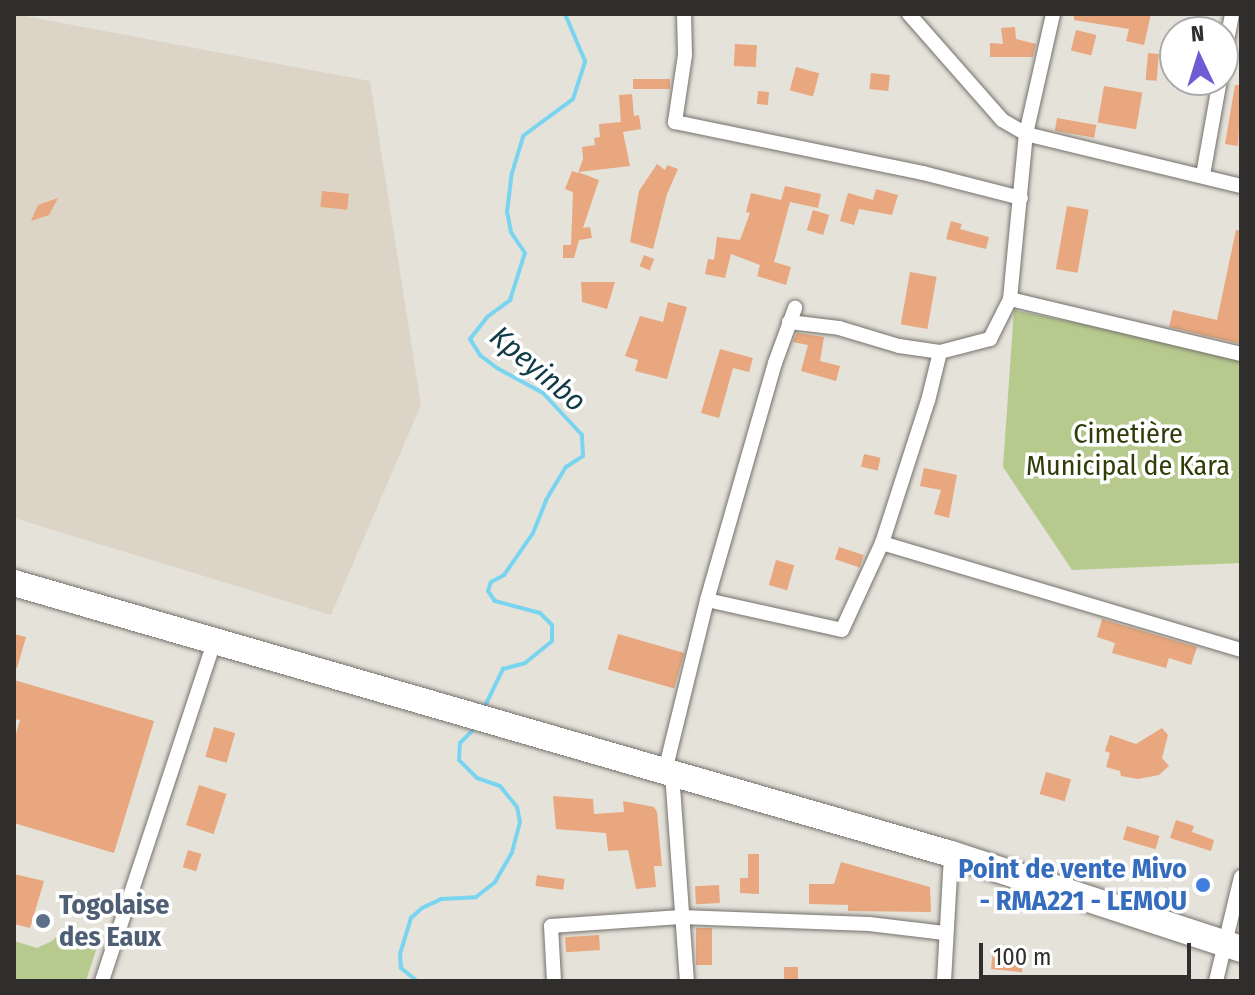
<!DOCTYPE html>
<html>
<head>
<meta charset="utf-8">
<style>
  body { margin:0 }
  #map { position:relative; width:1255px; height:995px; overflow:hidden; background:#e5e2da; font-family:"Fira Sans Condensed",sans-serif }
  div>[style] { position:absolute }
  .built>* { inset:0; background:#dcd5c7 }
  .green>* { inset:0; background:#b7ca8e }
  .stream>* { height:4px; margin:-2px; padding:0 2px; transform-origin:2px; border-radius:2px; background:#79d4ef }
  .building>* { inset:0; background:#e8a77e; transform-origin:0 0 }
  .roads { filter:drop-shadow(0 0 2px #74716b) drop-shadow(0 0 2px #74716b) }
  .street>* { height:14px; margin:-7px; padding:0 7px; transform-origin:7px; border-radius:7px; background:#fff }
  .highway>* { height:26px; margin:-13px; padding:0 13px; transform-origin:13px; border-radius:13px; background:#fff }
  .dots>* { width:22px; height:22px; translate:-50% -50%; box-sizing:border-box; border:4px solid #fff; border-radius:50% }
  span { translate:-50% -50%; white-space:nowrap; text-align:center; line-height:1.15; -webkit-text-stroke:7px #fff; paint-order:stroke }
  .park-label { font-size:28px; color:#303d09 }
  .shop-label { font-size:28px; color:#366cbe; font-weight:700 }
  .right { translate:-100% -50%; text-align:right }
  .service-label { font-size:28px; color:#4e5e75; font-weight:700 }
  .left { translate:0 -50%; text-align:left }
  .water-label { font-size:30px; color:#0f3a46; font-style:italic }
  .frame { position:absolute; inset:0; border:16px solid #302e2c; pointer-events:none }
  .north { position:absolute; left:1159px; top:16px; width:80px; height:80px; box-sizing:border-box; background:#fff; border:2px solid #acabab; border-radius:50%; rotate:356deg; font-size:22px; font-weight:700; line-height:32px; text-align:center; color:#302e2c }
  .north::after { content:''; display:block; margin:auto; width:28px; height:36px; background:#705bd6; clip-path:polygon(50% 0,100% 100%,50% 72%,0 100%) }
  .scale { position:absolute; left:979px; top:943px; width:212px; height:36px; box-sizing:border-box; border:4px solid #302e2c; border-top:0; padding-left:10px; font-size:24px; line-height:28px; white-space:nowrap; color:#302e2c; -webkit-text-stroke:6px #fff; paint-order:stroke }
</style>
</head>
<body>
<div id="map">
  <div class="built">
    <div style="clip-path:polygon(14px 14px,370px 81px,421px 405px,331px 615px,14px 518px)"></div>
  </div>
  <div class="green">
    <div style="clip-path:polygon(1014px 310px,1241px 357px,1241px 563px,1072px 570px,1003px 467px)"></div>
    <div style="clip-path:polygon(68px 926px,101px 935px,86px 981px,14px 981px,14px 941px,37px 948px,52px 941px)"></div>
  </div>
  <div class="stream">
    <div style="left:483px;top:710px;width:46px;rotate:-64deg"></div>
    <div style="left:503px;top:669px;width:23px;rotate:-15deg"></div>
    <div style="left:525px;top:663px;width:35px;rotate:-39deg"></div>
    <div style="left:552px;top:641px;width:16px;rotate:-90deg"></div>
    <div style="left:552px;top:625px;width:17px;rotate:-135deg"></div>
    <div style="left:540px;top:613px;width:47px;rotate:-165.1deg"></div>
    <div style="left:495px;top:601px;width:12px;rotate:-125deg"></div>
    <div style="left:488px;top:591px;width:9px;rotate:-72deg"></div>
    <div style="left:491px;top:582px;width:15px;rotate:-28deg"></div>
    <div style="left:504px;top:575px;width:51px;rotate:-55.4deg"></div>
    <div style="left:533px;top:533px;width:35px;rotate:-68deg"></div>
    <div style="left:546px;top:500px;width:39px;rotate:-59deg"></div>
    <div style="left:566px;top:467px;width:20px;rotate:-33deg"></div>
    <div style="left:583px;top:456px;width:21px;rotate:-93deg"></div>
    <div style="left:582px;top:435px;width:57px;rotate:-132.9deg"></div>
    <div style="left:543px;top:393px;width:52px;rotate:-151.5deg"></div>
    <div style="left:497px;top:368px;width:21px;rotate:-143deg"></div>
    <div style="left:480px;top:355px;width:19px;rotate:-122deg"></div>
    <div style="left:470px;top:339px;width:28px;rotate:-52deg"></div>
    <div style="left:487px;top:317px;width:29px;rotate:-36deg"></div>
    <div style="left:510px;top:300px;width:49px;rotate:-72.3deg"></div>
    <div style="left:525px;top:253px;width:25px;rotate:-124deg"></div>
    <div style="left:511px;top:232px;width:20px;rotate:-101deg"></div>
    <div style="left:507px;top:212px;width:39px;rotate:-83deg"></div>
    <div style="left:512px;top:173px;width:39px;rotate:-73deg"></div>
    <div style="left:523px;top:136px;width:62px;rotate:-36.5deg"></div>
    <div style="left:573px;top:99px;width:40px;rotate:-72deg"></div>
    <div style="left:585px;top:61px;width:51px;rotate:-113.1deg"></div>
    <div style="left:417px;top:981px;width:21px;rotate:-141deg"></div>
    <div style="left:401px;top:968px;width:14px;rotate:-94deg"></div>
    <div style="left:400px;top:954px;width:38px;rotate:-73deg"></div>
    <div style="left:411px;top:918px;width:15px;rotate:-42deg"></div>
    <div style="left:422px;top:908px;width:21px;rotate:-25deg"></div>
    <div style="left:441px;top:899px;width:35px;rotate:-3deg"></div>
    <div style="left:476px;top:897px;width:24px;rotate:-38deg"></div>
    <div style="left:495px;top:882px;width:34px;rotate:-60deg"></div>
    <div style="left:512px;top:852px;width:31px;rotate:-75deg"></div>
    <div style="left:520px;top:822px;width:15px;rotate:-101deg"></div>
    <div style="left:517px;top:807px;width:27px;rotate:-129deg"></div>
    <div style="left:500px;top:786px;width:24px;rotate:-161deg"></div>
    <div style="left:477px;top:778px;width:25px;rotate:-135deg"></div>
    <div style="left:459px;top:760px;width:17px;rotate:-87deg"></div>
    <div style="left:460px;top:743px;width:24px;rotate:-45deg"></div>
  </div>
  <div class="building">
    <div style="clip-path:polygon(1074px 14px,1151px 14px,1144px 45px,1126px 41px,1129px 29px,1074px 20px)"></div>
    <div style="clip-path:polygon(1015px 27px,1016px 39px,1036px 44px,1033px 57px,990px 57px,990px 43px,1003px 44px,1001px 28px)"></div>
    <div style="left:1076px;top:30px;width:21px;height:21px;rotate:14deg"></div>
    <div style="left:735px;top:44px;width:22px;height:22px;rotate:3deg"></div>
    <div style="left:1148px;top:53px;width:11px;height:27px;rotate:5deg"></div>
    <div style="left:796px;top:67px;width:24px;height:24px;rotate:15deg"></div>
    <div style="left:871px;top:73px;width:19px;height:16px;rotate:6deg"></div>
    <div style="left:670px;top:79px;width:10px;height:37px;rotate:90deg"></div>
    <div style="clip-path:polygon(1235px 85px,1241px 85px,1238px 146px,1225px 144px)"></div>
    <div style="left:1104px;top:86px;width:39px;height:37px;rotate:10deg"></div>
    <div style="left:758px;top:91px;width:11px;height:13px;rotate:5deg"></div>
    <div style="clip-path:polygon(632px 94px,634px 116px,639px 115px,641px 129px,623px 132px,630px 166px,578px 172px,599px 180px,583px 228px,590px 227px,592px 238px,579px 240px,574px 258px,563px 258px,563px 245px,571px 245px,573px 192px,565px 189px,572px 171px,578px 173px,583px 159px,582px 147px,595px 145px,594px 138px,600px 137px,599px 124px,621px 122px,621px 126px,619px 95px)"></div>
    <div style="left:1057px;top:118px;width:40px;height:13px;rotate:10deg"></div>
    <div style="clip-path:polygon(657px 164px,665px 170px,667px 165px,678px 169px,667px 194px,653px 249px,630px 242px,639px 191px)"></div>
    <div style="clip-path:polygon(785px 186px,821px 194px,818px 208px,790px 202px,774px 262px,791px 267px,786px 285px,757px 276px,760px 265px,731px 254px,725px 278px,705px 274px,708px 259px,714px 260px,717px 237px,740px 240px,750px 213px,746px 212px,751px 193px,781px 200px)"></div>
    <div style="clip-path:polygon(876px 189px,898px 195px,892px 215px,859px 209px,854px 225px,840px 221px,848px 193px,873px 200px)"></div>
    <div style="left:322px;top:191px;width:27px;height:16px;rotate:6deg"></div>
    <div style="clip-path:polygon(58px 198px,49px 215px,31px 221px,38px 205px)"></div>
    <div style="left:1067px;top:206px;width:22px;height:64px;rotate:10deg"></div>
    <div style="left:813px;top:210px;width:17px;height:21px;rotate:17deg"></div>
    <div style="clip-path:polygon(951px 221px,962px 224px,960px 229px,989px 237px,986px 249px,946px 239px)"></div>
    <div style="clip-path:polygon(1236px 230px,1241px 231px,1241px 344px,1169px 327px,1173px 310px,1217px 320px)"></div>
    <div style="left:644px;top:255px;width:11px;height:12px;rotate:22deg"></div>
    <div style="left:910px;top:272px;width:27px;height:53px;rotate:10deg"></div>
    <div style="clip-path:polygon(581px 282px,615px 282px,607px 309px,582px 302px)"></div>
    <div style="clip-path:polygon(668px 302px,687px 307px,667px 379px,635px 371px,638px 360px,625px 356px,640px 316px,663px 322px)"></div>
    <div style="clip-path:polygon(797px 333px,824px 337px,820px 361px,840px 366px,836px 381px,801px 371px,808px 345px,793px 342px)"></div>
    <div style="clip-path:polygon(720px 349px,753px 358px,749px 372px,733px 368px,719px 418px,701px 413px)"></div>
    <div style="left:864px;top:454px;width:17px;height:13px;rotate:13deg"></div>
    <div style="clip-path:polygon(924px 468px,957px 475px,949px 518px,934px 514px,941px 490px,920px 486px)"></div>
    <div style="left:839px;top:547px;width:26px;height:13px;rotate:18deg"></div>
    <div style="left:776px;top:560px;width:19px;height:26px;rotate:16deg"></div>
    <div style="clip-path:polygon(1102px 619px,1197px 647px,1191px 665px,1169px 658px,1166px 668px,1112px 653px,1115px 643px,1097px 637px)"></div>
    <div style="clip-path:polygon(14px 634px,26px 637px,17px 668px,14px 667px)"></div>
    <div style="left:618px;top:634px;width:69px;height:37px;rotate:16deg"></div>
    <div style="clip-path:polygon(14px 680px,154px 721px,114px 853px,14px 823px,14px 740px,20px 720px,14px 719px)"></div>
    <div style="left:214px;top:727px;width:22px;height:31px;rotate:16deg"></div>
    <div style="clip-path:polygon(1162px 728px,1168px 735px,1162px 758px,1169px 766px,1159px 775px,1138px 779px,1121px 776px,1120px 771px,1106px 767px,1110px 753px,1105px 751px,1110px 735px,1136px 744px)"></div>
    <div style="left:1046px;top:772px;width:26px;height:23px;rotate:16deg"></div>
    <div style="left:199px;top:785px;width:29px;height:42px;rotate:18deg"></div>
    <div style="clip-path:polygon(553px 796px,593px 799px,594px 814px,624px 812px,623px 801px,654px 807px,657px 812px,662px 866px,654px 866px,656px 887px,636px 889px,628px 850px,608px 851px,606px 833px,556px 829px)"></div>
    <div style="clip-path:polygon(1176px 820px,1194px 826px,1192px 832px,1214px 840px,1211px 851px,1170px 838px)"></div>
    <div style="left:1127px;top:826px;width:34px;height:14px;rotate:17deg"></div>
    <div style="left:188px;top:850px;width:14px;height:18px;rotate:17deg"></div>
    <div style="clip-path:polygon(748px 854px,759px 854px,759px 894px,740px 893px,740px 878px,748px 878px)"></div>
    <div style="clip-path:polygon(841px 862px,930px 887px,931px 912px,848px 911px,848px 905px,809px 904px,809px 884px,834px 884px)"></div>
    <div style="clip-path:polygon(14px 874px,44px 881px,30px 928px,14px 924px)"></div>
    <div style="left:537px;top:875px;width:28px;height:11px;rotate:8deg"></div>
    <div style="left:719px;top:885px;width:18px;height:24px;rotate:87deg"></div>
    <div style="left:696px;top:928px;width:16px;height:37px"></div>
    <div style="left:599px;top:935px;width:15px;height:34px;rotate:86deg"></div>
    <div style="left:993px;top:950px;width:31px;height:19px;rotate:6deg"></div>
    <div style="left:784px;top:967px;width:14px;height:14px"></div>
  </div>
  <div class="roads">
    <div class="street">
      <div style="left:684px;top:14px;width:41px;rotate:88.6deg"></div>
      <div style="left:685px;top:55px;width:68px;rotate:98.5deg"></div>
      <div style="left:675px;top:122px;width:253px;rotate:11.6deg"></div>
      <div style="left:923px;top:173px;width:101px;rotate:14.3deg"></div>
      <div style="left:909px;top:14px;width:141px;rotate:48.7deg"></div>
      <div style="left:1002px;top:120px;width:28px;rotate:30deg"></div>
      <div style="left:1026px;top:134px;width:221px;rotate:13.6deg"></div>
      <div style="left:1223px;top:63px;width:50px;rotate:-79.6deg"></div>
      <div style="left:1203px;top:175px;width:97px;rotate:-79.9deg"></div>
      <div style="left:1010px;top:299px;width:166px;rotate:-84.5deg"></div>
      <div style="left:1026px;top:134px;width:123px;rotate:-77.3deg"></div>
      <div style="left:789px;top:322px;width:50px;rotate:6.8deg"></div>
      <div style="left:839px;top:328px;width:63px;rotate:16.7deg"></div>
      <div style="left:899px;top:346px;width:41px;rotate:8.3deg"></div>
      <div style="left:940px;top:352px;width:52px;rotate:-14.6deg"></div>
      <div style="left:990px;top:339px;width:45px;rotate:-63.4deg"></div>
      <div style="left:1010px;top:299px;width:237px;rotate:13.4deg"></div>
      <div style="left:882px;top:543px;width:375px;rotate:16.6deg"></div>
      <div style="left:707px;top:600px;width:138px;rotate:12.5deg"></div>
      <div style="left:842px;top:630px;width:96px;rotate:-65.3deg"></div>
      <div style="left:882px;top:543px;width:149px;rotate:-72.1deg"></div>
      <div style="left:928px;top:401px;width:50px;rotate:-76.2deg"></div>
      <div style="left:665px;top:771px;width:176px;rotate:-76.2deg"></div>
      <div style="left:707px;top:600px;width:247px;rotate:-74deg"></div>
      <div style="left:775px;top:363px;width:59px;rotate:-70deg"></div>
      <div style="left:672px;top:773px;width:209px;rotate:85.9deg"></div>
      <div style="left:102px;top:981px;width:357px;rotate:-71.7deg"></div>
      <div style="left:554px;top:981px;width:55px;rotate:-93.1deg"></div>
      <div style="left:551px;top:926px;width:130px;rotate:-4deg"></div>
      <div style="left:681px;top:917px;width:188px;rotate:2.1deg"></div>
      <div style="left:869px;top:924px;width:76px;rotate:6.8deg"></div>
      <div style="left:944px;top:981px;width:127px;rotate:-86.8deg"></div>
      <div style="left:1216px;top:981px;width:107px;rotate:-76.5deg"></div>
    </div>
    <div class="highway">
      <div style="left:14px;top:583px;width:975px;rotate:16.13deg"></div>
      <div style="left:951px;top:854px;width:305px;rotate:18.1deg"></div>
    </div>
  </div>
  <div class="dots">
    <div style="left:1203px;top:885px;background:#3f7fe0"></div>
    <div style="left:43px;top:921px;background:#5c6f8a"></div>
  </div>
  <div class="park-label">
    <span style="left:1128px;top:450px">Cimetière<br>Municipal de Kara</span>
  </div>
  <div class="shop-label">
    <span class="right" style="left:1187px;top:885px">Point de vente Mivo<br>- RMA221 - LEMOU</span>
  </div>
  <div class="service-label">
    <span class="left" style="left:59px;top:921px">Togolaise<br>des Eaux</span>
  </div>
  <div class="water-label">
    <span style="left:538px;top:369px;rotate:40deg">Kpeyinbo</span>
  </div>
  <div class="frame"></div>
  <div class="north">N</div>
  <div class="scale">100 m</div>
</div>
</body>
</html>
